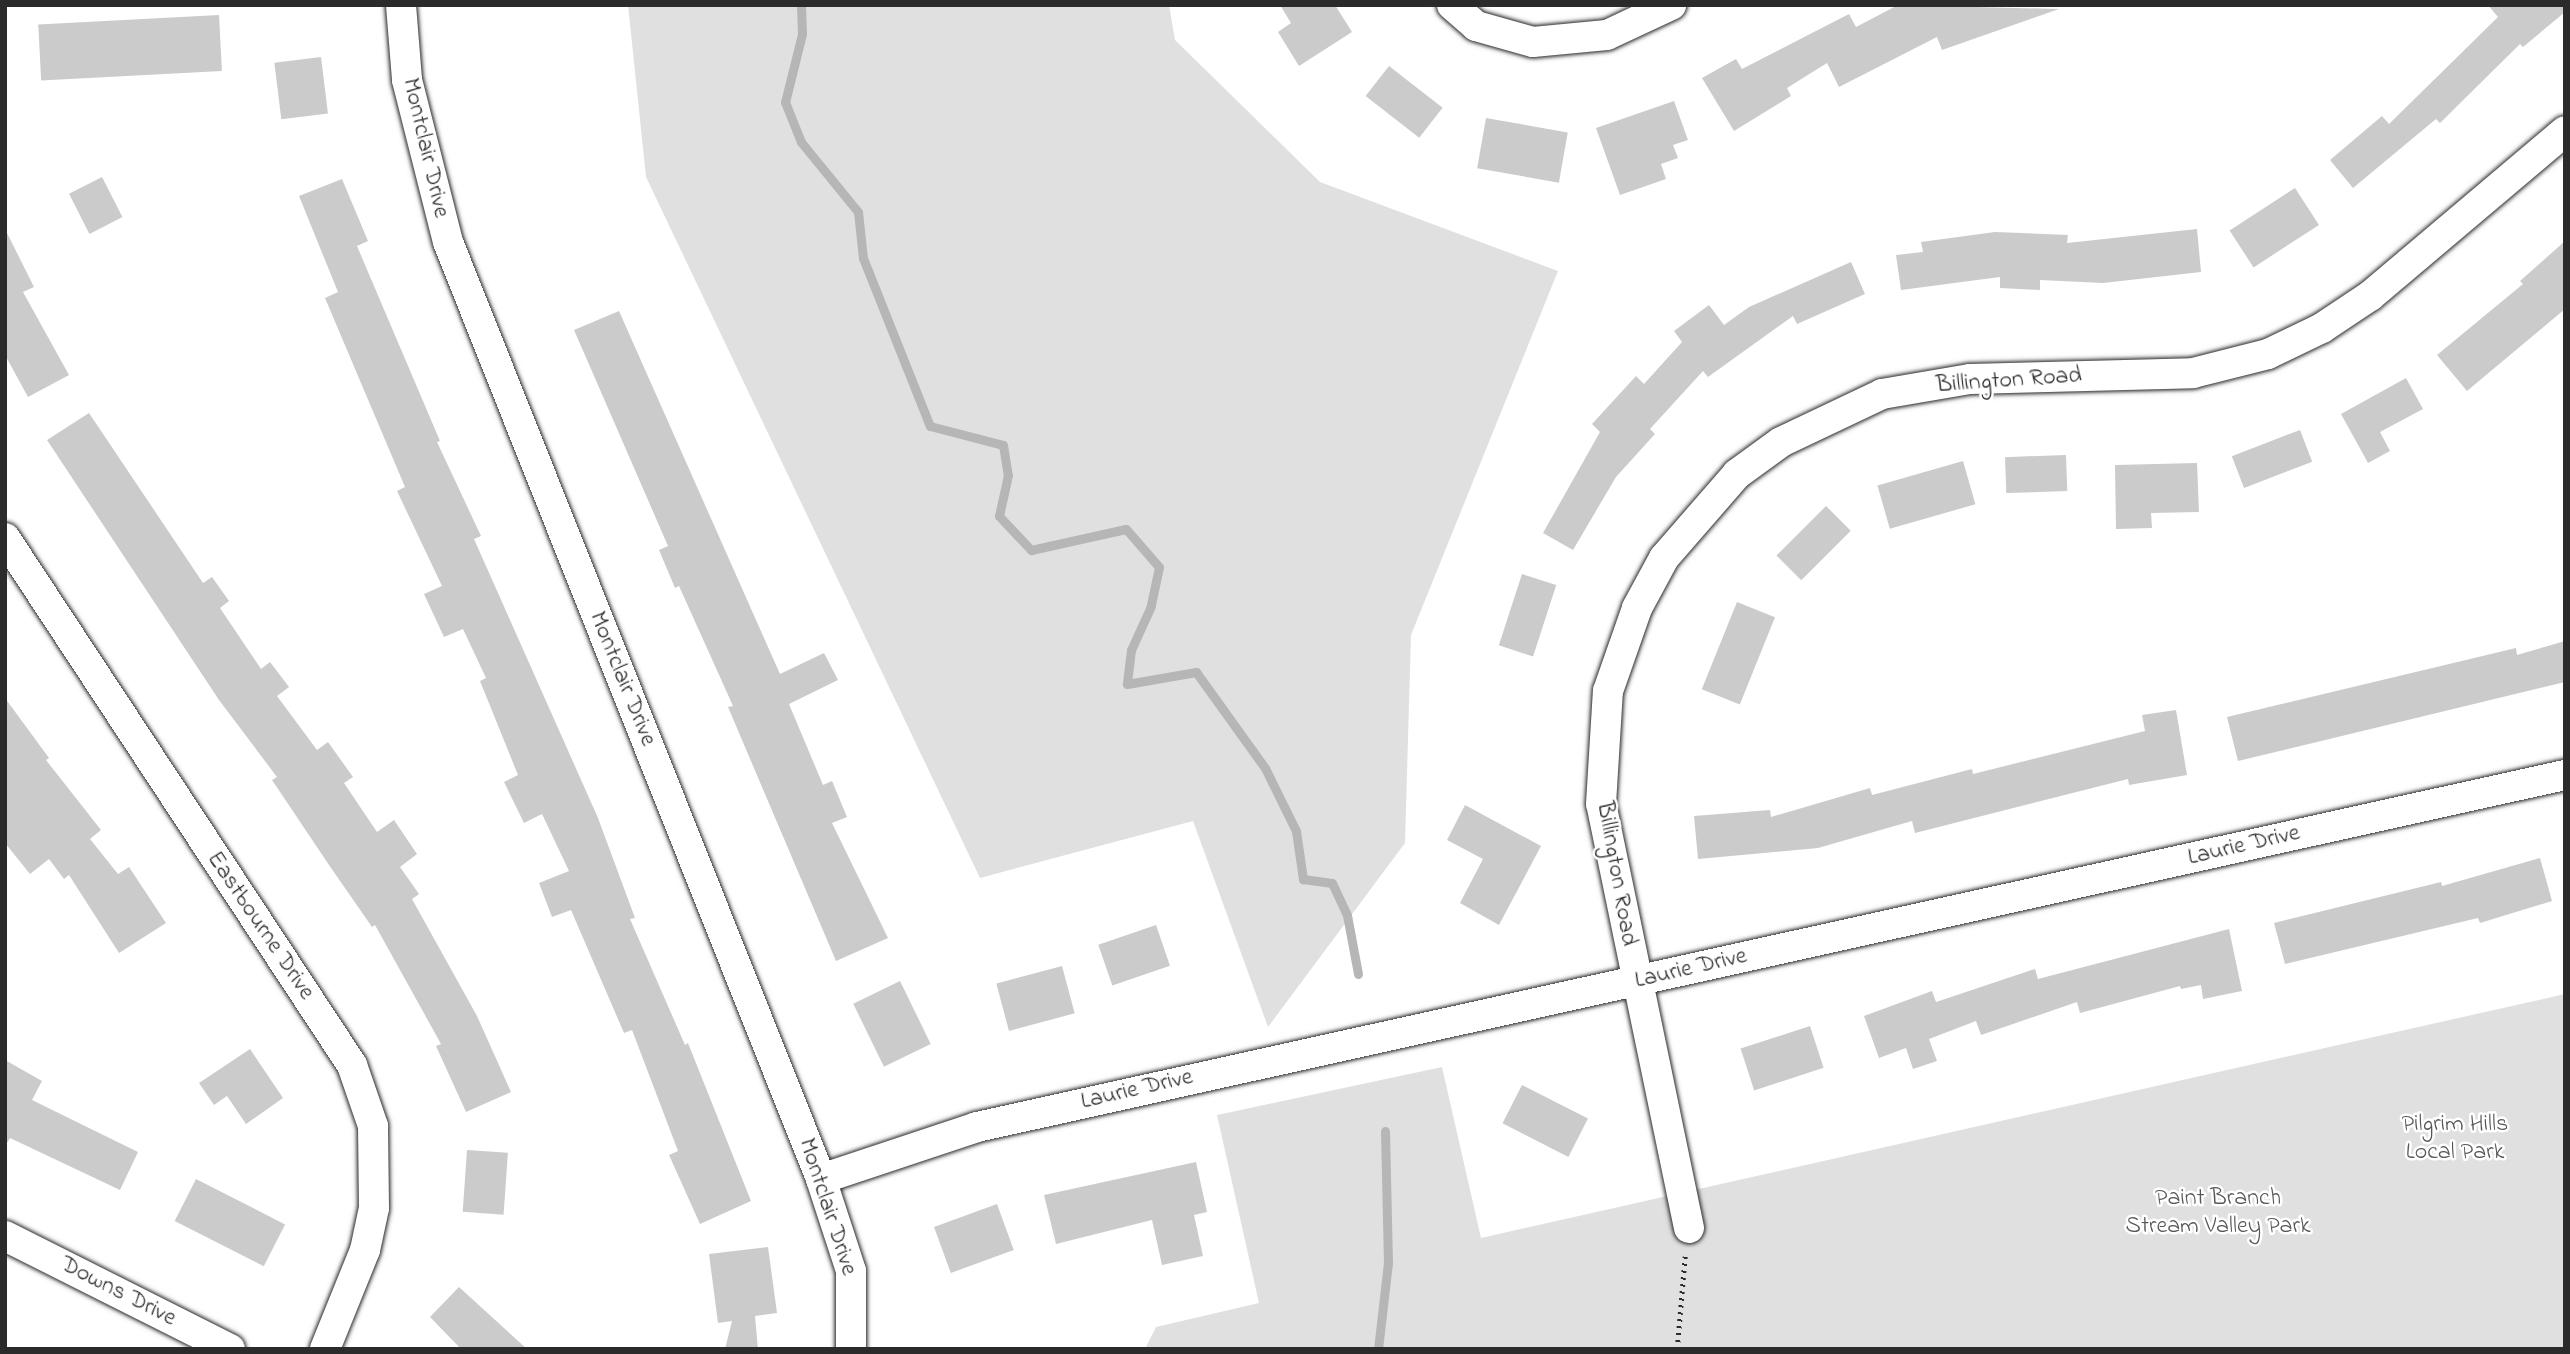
<!DOCTYPE html>
<html>
<head>
<meta charset="utf-8">
<style>
  body { margin:0 }
  #map { position:relative; width:2570px; height:1354px; overflow:hidden; background:#fff; font-family:"Indie Flower",sans-serif }
  div>[style] { position:absolute }
  .green>* { inset:0; background:#e0e0e0 }
  .stream>* { height:9px; margin:-4.5px; padding:0 4.5px; transform-origin:4.5px; border-radius:4.5px; background:#b6b6b6 }
  .building>* { inset:0; background:#cbcbcb; transform-origin:0 0 }
  .path>* { height:4.5px; margin-top:-2.25px; transform-origin:0; background:repeating-linear-gradient(90deg,#2b2b2b 0 2px,transparent 0 7px) }
  .roads { filter:drop-shadow(0 0 2px #2b2b2b) drop-shadow(0 0 2px #2b2b2b) }
  .street>* { height:30px; margin:-15px; padding:0 15px; transform-origin:15px; border-radius:15px; background:#fff }
  span { translate:-50% -50%; white-space:nowrap; text-align:center; line-height:1.15; -webkit-text-stroke:5px #fff; paint-order:stroke }
  .street-label { font-size:24px; color:#2b2b2b }
  .park-label { font-size:24px; color:#585858 }
  .frame { position:absolute; inset:0; border:7px solid #2b2b2b; pointer-events:none }
</style>
</head>
<body>
<div id="map">
  <div class="green">
    <div style="clip-path:polygon(628px 5px,1169px 5px,1175px 40px,1320px 182px,1558px 271px,1411px 635px,1405px 843px,1268px 1027px,1193px 821px,980px 878px,646px 177px)"></div>
    <div style="clip-path:polygon(2565px 994px,2565px 1349px,1145px 1349px,1156px 1327px,1259px 1303px,1217px 1115px,1442px 1067px,1481px 1238px)"></div>
  </div>
  <div class="stream">
    <div style="left:801px;top:5px;width:29px;rotate:88deg"></div>
    <div style="left:802px;top:34px;width:70px;rotate:104deg"></div>
    <div style="left:785px;top:102px;width:43px;rotate:68.2deg"></div>
    <div style="left:801px;top:142px;width:90px;rotate:50.8deg"></div>
    <div style="left:858px;top:212px;width:46px;rotate:83.8deg"></div>
    <div style="left:863px;top:258px;width:181px;rotate:68.3deg"></div>
    <div style="left:930px;top:426px;width:75px;rotate:14.6deg"></div>
    <div style="left:1003px;top:445px;width:30px;rotate:81deg"></div>
    <div style="left:1008px;top:475px;width:42px;rotate:102.4deg"></div>
    <div style="left:999px;top:516px;width:47px;rotate:46.7deg"></div>
    <div style="left:1031px;top:550px;width:97px;rotate:-12.5deg"></div>
    <div style="left:1126px;top:529px;width:50px;rotate:49deg"></div>
    <div style="left:1159px;top:567px;width:40px;rotate:102deg"></div>
    <div style="left:1151px;top:606px;width:48px;rotate:114.4deg"></div>
    <div style="left:1131px;top:650px;width:34px;rotate:97deg"></div>
    <div style="left:1127px;top:684px;width:70px;rotate:-9.9deg"></div>
    <div style="left:1196px;top:672px;width:118px;rotate:54.3deg"></div>
    <div style="left:1265px;top:768px;width:70px;rotate:63.8deg"></div>
    <div style="left:1296px;top:831px;width:49px;rotate:81.7deg"></div>
    <div style="left:1303px;top:879px;width:29px;rotate:8deg"></div>
    <div style="left:1332px;top:883px;width:35px;rotate:65deg"></div>
    <div style="left:1347px;top:915px;width:60px;rotate:79.4deg"></div>
    <div style="left:1378px;top:1349px;width:87px;rotate:-83.4deg"></div>
    <div style="left:1388px;top:1263px;width:132px;rotate:-91.3deg"></div>
  </div>
  <div class="building">
    <div style="clip-path:polygon(1280px 5px,1335px 5px,1352px 32px,1299px 66px,1278px 32px,1291px 23px)"></div>
    <div style="clip-path:polygon(1898px 5px,2059px 9px,1942px 50px,1937px 37px,1839px 87px,1827px 63px,1787px 88px,1791px 96px,1734px 131px,1702px 78px,1736px 59px,1742px 69px,1849px 14px,1856px 27px)"></div>
    <div style="clip-path:polygon(2488px 5px,2565px 5px,2565px 12px,2523px 47px,2520px 44px,2440px 123px,2436px 119px,2353px 188px,2330px 160px,2382px 116px,2389px 124px,2498px 17px)"></div>
    <div style="left:219px;top:15px;width:56px;height:181px;rotate:87deg"></div>
    <div style="left:321px;top:57px;width:57px;height:47px;rotate:83deg"></div>
    <div style="left:1389px;top:66px;width:68px;height:38px;rotate:38deg"></div>
    <div style="clip-path:polygon(1674px 101px,1688px 140px,1673px 145px,1678px 158px,1661px 164px,1666px 179px,1620px 195px,1596px 128px)"></div>
    <div style="left:1486px;top:118px;width:83px;height:51px;rotate:10deg"></div>
    <div style="left:102px;top:177px;width:45px;height:37px;rotate:63deg"></div>
    <div style="clip-path:polygon(342px 179px,368px 241px,357px 246px,440px 441px,437px 442px,481px 536px,474px 539px,598px 818px,635px 918px,630px 919px,685px 1045px,688px 1043px,751px 1201px,700px 1224px,669px 1155px,678px 1151px,632px 1030px,624px 1033px,571px 910px,552px 917px,539px 883px,569px 871px,542px 814px,524px 823px,504px 782px,518px 775px,480px 681px,486px 678px,463px 629px,444px 637px,424px 594px,442px 586px,397px 491px,405px 487px,325px 298px,338px 292px,299px 196px)"></div>
    <div style="left:2295px;top:188px;width:44px;height:78px;rotate:57deg"></div>
    <div style="clip-path:polygon(5px 229px,34px 287px,23px 292px,69px 375px,28px 397px,5px 355px)"></div>
    <div style="clip-path:polygon(2197px 229px,2201px 272px,2103px 283px,2040px 280px,2040px 290px,2000px 288px,2000px 277px,1901px 290px,1896px 255px,1923px 252px,1921px 242px,1995px 232px,2068px 235px,2067px 243px)"></div>
    <div style="clip-path:polygon(2565px 241px,2565px 309px,2467px 391px,2437px 355px,2523px 284px,2520px 281px)"></div>
    <div style="clip-path:polygon(1851px 262px,1865px 294px,1797px 324px,1793px 316px,1708px 377px,1703px 371px,1650px 429px,1655px 434px,1616px 477px,1573px 550px,1543px 533px,1600px 432px,1592px 424px,1636px 376px,1644px 384px,1682px 342px,1674px 331px,1709px 305px,1724px 325px,1749px 307px)"></div>
    <div style="clip-path:polygon(619px 311px,780px 674px,824px 653px,838px 680px,789px 704px,823px 785px,832px 781px,847px 817px,832px 823px,888px 938px,836px 961px,728px 707px,733px 706px,679px 586px,675px 588px,659px 550px,668px 546px,574px 330px)"></div>
    <div style="clip-path:polygon(2406px 378px,2423px 409px,2380px 432px,2390px 451px,2368px 463px,2341px 414px)"></div>
    <div style="clip-path:polygon(89px 413px,203px 583px,212px 577px,229px 601px,220px 608px,261px 669px,270px 662px,289px 687px,277px 696px,317px 750px,328px 742px,353px 777px,344px 783px,377px 832px,394px 820px,417px 854px,400px 867px,419px 894px,412px 899px,477px 1016px,511px 1092px,466px 1112px,436px 1046px,441px 1044px,375px 925px,372px 927px,329px 865px,272px 780px,277px 777px,219px 700px,47px 440px)"></div>
    <div style="left:2300px;top:430px;width:34px;height:73px;rotate:69deg"></div>
    <div style="left:2066px;top:455px;width:36px;height:61px;rotate:88deg"></div>
    <div style="left:1963px;top:461px;width:45px;height:89px;rotate:74deg"></div>
    <div style="clip-path:polygon(2197px 463px,2199px 512px,2151px 513px,2152px 528px,2116px 529px,2115px 465px)"></div>
    <div style="left:1826px;top:506px;width:35px;height:70px;rotate:45deg"></div>
    <div style="left:1522px;top:574px;width:36px;height:75px;rotate:18deg"></div>
    <div style="left:1737px;top:602px;width:41px;height:94px;rotate:22deg"></div>
    <div style="clip-path:polygon(2565px 641px,2565px 682px,2238px 761px,2227px 717px,2516px 648px,2517px 655px)"></div>
    <div style="clip-path:polygon(5px 698px,49px 758px,46px 760px,101px 830px,90px 839px,118px 874px,129px 867px,166px 923px,119px 953px,69px 875px,64px 879px,49px 859px,30px 874px,5px 843px)"></div>
    <div style="clip-path:polygon(2176px 710px,2187px 775px,2129px 785px,2128px 779px,1915px 833px,1912px 821px,1818px 848px,1698px 859px,1694px 816px,1770px 810px,1771px 817px,1870px 788px,1872px 795px,1972px 769px,1973px 774px,2145px 731px,2142px 715px)"></div>
    <div style="clip-path:polygon(1465px 805px,1541px 846px,1499px 925px,1460px 903px,1483px 859px,1447px 840px)"></div>
    <div style="clip-path:polygon(2540px 858px,2552px 901px,2480px 923px,2478px 918px,2285px 964px,2274px 923px,2441px 882px,2442px 886px)"></div>
    <div style="left:1156px;top:925px;width:43px;height:61px;rotate:71deg"></div>
    <div style="clip-path:polygon(2229px 929px,2242px 991px,2203px 999px,2201px 985px,2181px 989px,2180px 986px,2080px 1013px,2077px 1002px,1981px 1035px,1976px 1021px,1929px 1039px,1937px 1061px,1913px 1069px,1906px 1048px,1879px 1058px,1864px 1016px,1932px 991px,1936px 1002px,2035px 969px,2038px 979px)"></div>
    <div style="left:1062px;top:966px;width:49px;height:68px;rotate:75deg"></div>
    <div style="left:900px;top:981px;width:70px;height:52px;rotate:64deg"></div>
    <div style="left:1810px;top:1026px;width:44px;height:73px;rotate:72deg"></div>
    <div style="clip-path:polygon(250px 1049px,283px 1098px,246px 1124px,227px 1096px,214px 1105px,199px 1083px)"></div>
    <div style="clip-path:polygon(5px 1060px,42px 1081px,32px 1100px,138px 1152px,120px 1190px,10px 1138px,5px 1146px)"></div>
    <div style="left:1522px;top:1085px;width:74px;height:43px;rotate:27deg"></div>
    <div style="left:467px;top:1150px;width:41px;height:62px;rotate:4deg"></div>
    <div style="clip-path:polygon(1196px 1162px,1207px 1212px,1194px 1215px,1203px 1256px,1162px 1265px,1152px 1220px,1056px 1244px,1044px 1195px)"></div>
    <div style="left:196px;top:1179px;width:100px;height:47px;rotate:27deg"></div>
    <div style="left:997px;top:1204px;width:49px;height:67px;rotate:70deg"></div>
    <div style="clip-path:polygon(768px 1247px,777px 1313px,755px 1316px,758px 1349px,725px 1349px,732px 1321px,718px 1323px,709px 1254px)"></div>
    <div style="clip-path:polygon(459px 1287px,527px 1349px,461px 1349px,430px 1317px)"></div>
  </div>
  <div class="path">
    <div style="left:1677px;top:1349px;width:93px;rotate:-85.1deg"></div>
  </div>
  <div class="roads">
    <div class="street">
      <div style="left:401px;top:5px;width:75px;rotate:85.4deg"></div>
      <div style="left:407px;top:80px;width:167px;rotate:75.8deg"></div>
      <div style="left:448px;top:242px;width:1009px;rotate:68.29deg"></div>
      <div style="left:821px;top:1179px;width:97px;rotate:71.9deg"></div>
      <div style="left:851px;top:1271px;width:78px;rotate:90deg"></div>
      <div style="left:1452px;top:5px;width:32px;rotate:41deg"></div>
      <div style="left:1476px;top:26px;width:59px;rotate:15.7deg"></div>
      <div style="left:1533px;top:42px;width:74px;rotate:-5.4deg"></div>
      <div style="left:1607px;top:35px;width:71px;rotate:-25.1deg"></div>
      <div style="left:5px;top:538px;width:631px;rotate:56.64deg"></div>
      <div style="left:352px;top:1065px;width:65px;rotate:71deg"></div>
      <div style="left:373px;top:1126px;width:82px;rotate:89.3deg"></div>
      <div style="left:374px;top:1208px;width:43px;rotate:102.1deg"></div>
      <div style="left:365px;top:1250px;width:107px;rotate:112deg"></div>
      <div style="left:821px;top:1179px;width:164px;rotate:-18.4deg"></div>
      <div style="left:977px;top:1127px;width:1627px;rotate:-12.5deg"></div>
      <div style="left:1689px;top:1228px;width:433px;rotate:-101.7deg"></div>
      <div style="left:1601px;top:804px;width:113px;rotate:-86.5deg"></div>
      <div style="left:1608px;top:691px;width:88px;rotate:-70.7deg"></div>
      <div style="left:1637px;top:608px;width:57px;rotate:-61.6deg"></div>
      <div style="left:1664px;top:558px;width:111px;rotate:-49deg"></div>
      <div style="left:1737px;top:474px;width:54px;rotate:-36deg"></div>
      <div style="left:1781px;top:442px;width:112px;rotate:-25.4deg"></div>
      <div style="left:1882px;top:394px;width:89px;rotate:-9.7deg"></div>
      <div style="left:1970px;top:379px;width:223px;rotate:-1.5deg"></div>
      <div style="left:2193px;top:373px;width:77px;rotate:-14.2deg"></div>
      <div style="left:2268px;top:354px;width:60px;rotate:-25.7deg"></div>
      <div style="left:2322px;top:328px;width:58px;rotate:-33.7deg"></div>
      <div style="left:2370px;top:296px;width:255px;rotate:-40.2deg"></div>
      <div style="left:5px;top:1236px;width:252px;rotate:26.7deg"></div>
    </div>
  </div>
  <div class="street-label">
    <span style="left:425px;top:148px;rotate:77deg">Montclair Drive</span>
    <span style="left:2009px;top:381px;rotate:-4deg">Billington Road</span>
    <span style="left:622px;top:679px;rotate:68deg">Montclair Drive</span>
    <span style="left:2244px;top:846px;rotate:-13deg">Laurie Drive</span>
    <span style="left:1616px;top:874px;rotate:80deg">Billington Road</span>
    <span style="left:260px;top:926px;rotate:56deg">Eastbourne Drive</span>
    <span style="left:1691px;top:969px;rotate:-13deg">Laurie Drive</span>
    <span style="left:1137px;top:1090px;rotate:-13deg">Laurie Drive</span>
    <span style="left:827px;top:1207px;rotate:72deg">Montclair Drive</span>
    <span style="left:118px;top:1292px;rotate:27deg">Downs Drive</span>
  </div>
  <div class="park-label">
    <span style="left:2455px;top:1139px">Pilgrim Hills<br>Local Park</span>
    <span style="left:2218px;top:1213px">Paint Branch<br>Stream Valley Park</span>
  </div>
  <div class="frame"></div>
</div>
</body>
</html>
